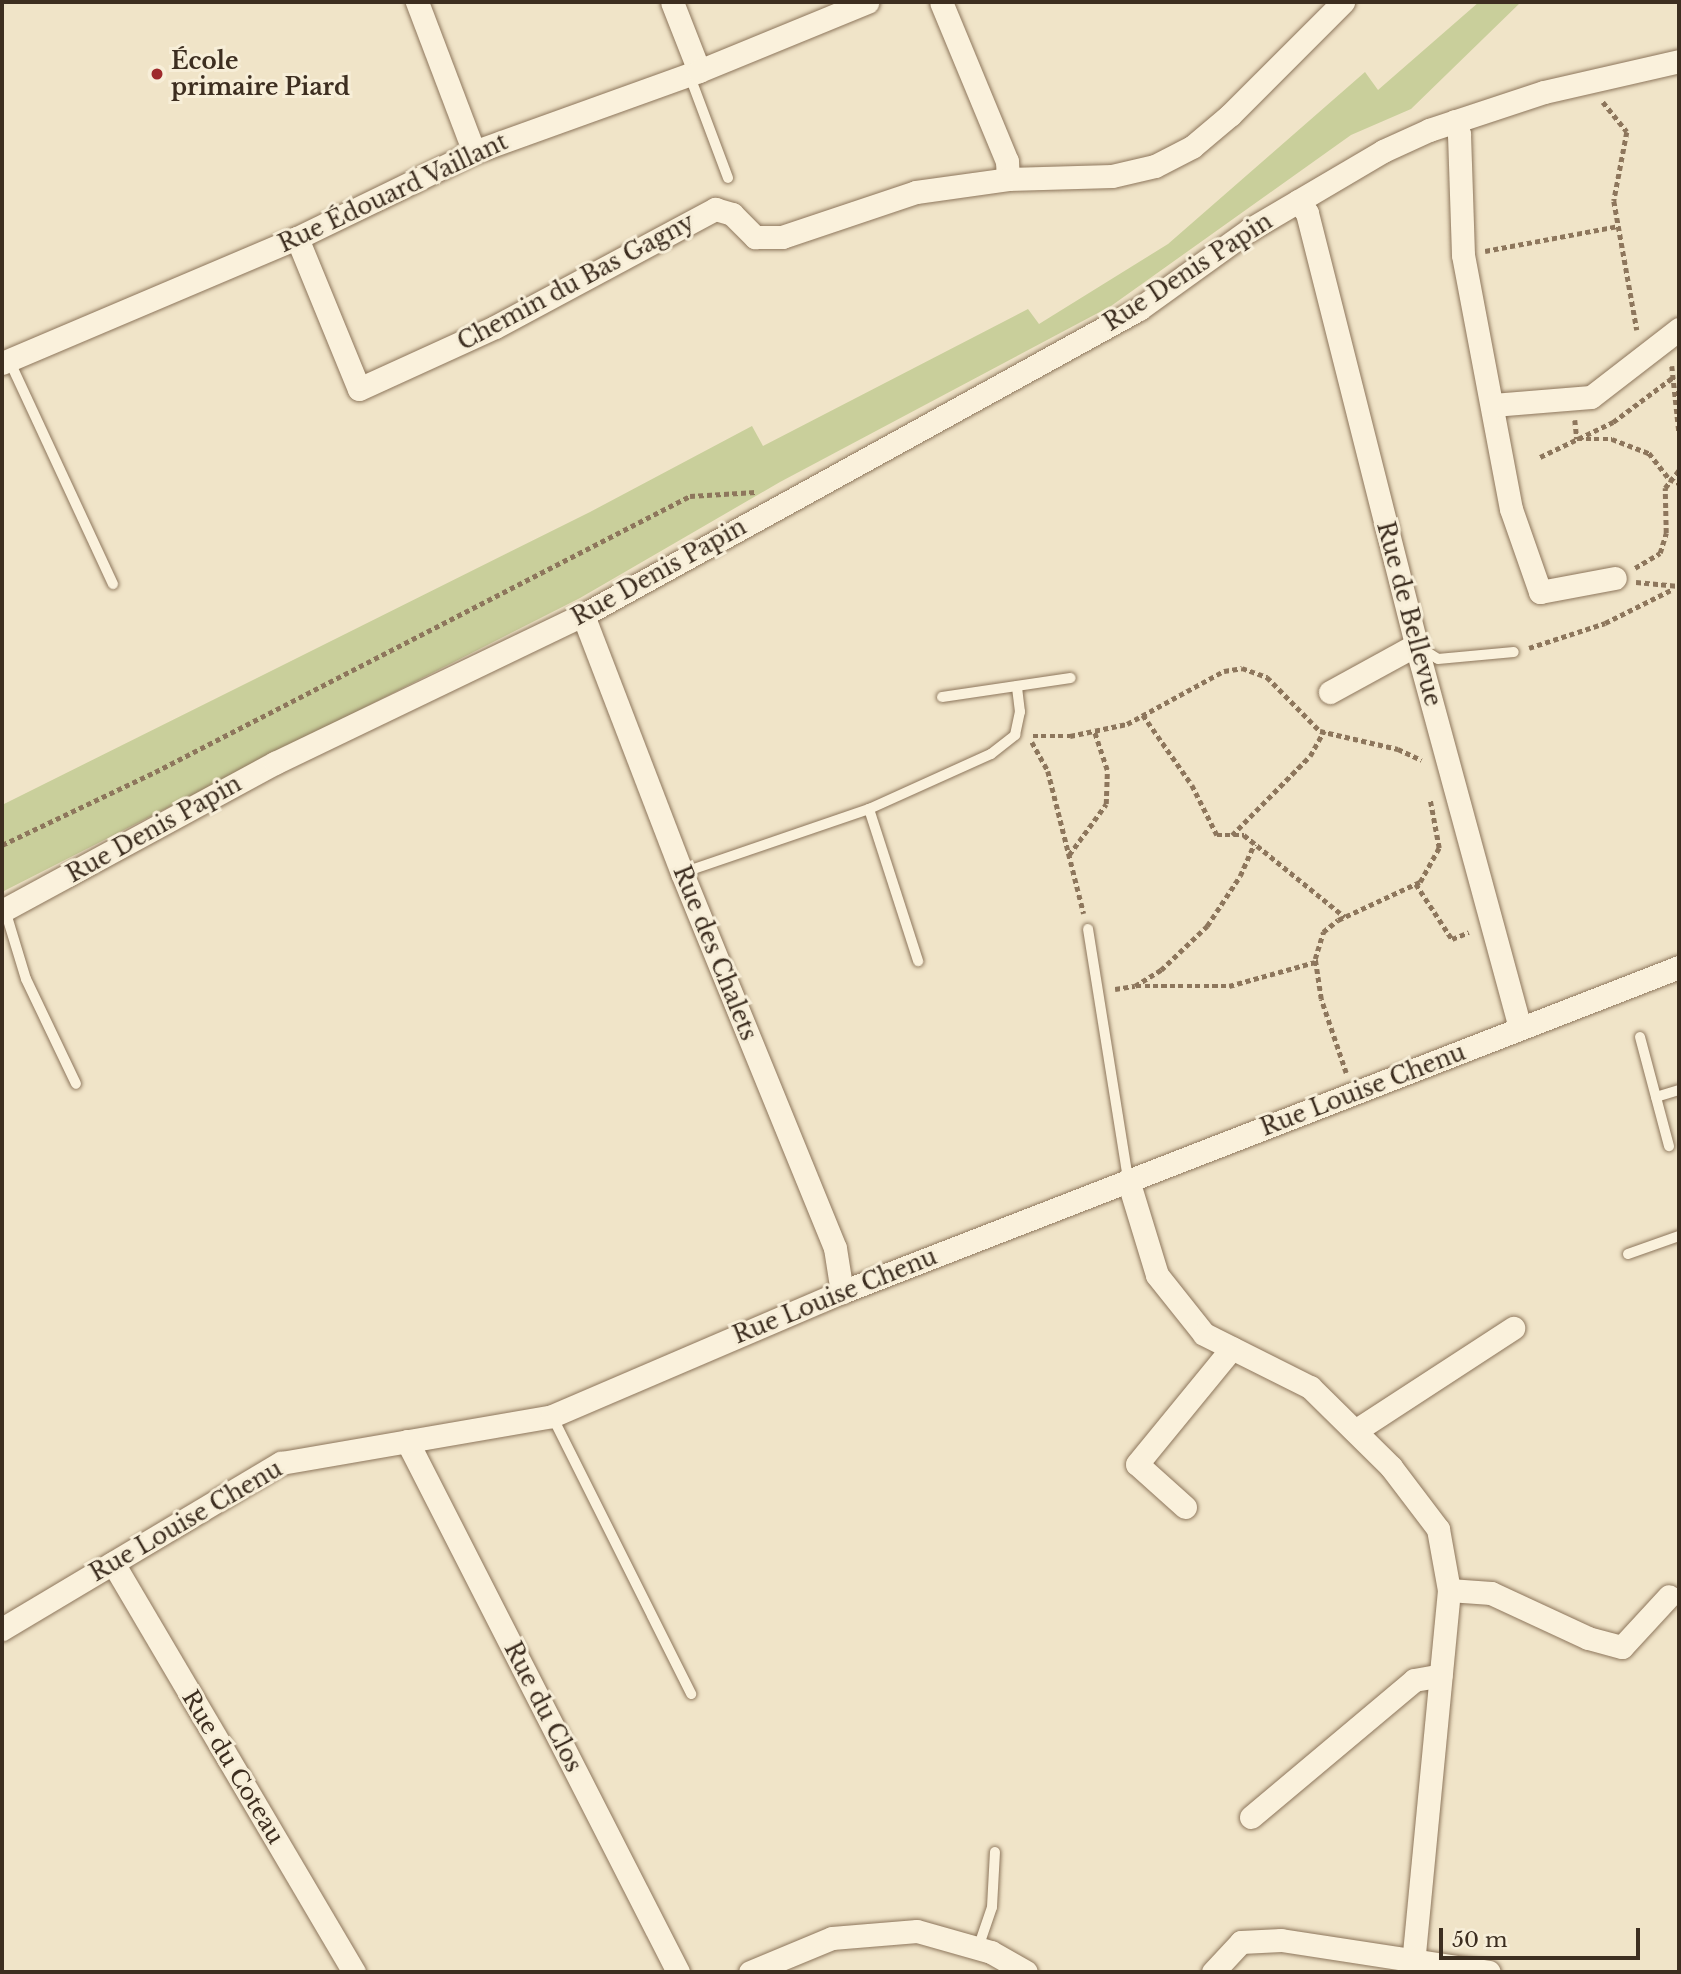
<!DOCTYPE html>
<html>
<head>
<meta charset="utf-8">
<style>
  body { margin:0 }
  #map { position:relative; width:1681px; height:1974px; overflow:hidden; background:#f0e4c8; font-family:"Libre Baskerville",serif }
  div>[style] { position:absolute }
  .green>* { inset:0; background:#c9cf9b }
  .path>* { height:4.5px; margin-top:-2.25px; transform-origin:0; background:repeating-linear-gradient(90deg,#8d765c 0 5px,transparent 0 8.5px) }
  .roads { filter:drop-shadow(0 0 2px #8d765c) drop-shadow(0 0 2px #8d765c) }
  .service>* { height:10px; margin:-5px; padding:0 5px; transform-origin:5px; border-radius:5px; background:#faf1dc }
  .minor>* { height:23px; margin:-11.5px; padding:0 11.5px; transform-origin:11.5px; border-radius:11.5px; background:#faf1dc }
  .dots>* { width:19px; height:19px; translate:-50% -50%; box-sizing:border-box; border:4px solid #f7eed8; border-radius:50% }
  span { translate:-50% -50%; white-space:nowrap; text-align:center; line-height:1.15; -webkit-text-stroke:6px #f7eed8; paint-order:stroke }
  .poi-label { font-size:23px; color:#3d2e20; font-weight:700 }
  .left { translate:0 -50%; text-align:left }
  .street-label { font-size:23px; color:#3d2e20 }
  .frame { position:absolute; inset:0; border:4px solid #3d2e20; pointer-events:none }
  .scale { position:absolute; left:1439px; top:1928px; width:201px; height:32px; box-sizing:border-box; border:4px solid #3d2e20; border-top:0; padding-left:9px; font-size:21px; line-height:24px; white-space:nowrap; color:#3d2e20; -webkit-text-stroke:5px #f7eed8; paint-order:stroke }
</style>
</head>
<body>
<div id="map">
  <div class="green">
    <div style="clip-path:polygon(1479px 2px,1521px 2px,1411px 109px,1351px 135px,1111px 306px,780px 482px,580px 598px,2px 892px,2px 805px,590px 512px,752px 426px,763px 446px,1028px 309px,1039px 324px,1168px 244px,1365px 72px,1378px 90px)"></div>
  </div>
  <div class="path">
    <div style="left:1603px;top:102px;width:38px;rotate:51deg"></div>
    <div style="left:1627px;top:132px;width:70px;rotate:100.7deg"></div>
    <div style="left:1614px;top:201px;width:131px;rotate:79.9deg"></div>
    <div style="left:1485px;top:251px;width:135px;rotate:-10.6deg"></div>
    <div style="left:1672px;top:366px;width:66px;rotate:83.9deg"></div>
    <div style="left:1575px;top:420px;width:19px;rotate:84deg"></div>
    <div style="left:1577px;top:439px;width:35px"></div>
    <div style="left:1612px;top:439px;width:40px;rotate:21deg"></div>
    <div style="left:1649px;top:453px;width:33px;rotate:52deg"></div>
    <div style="left:1669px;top:479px;width:11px;rotate:22deg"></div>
    <div style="left:1540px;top:457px;width:81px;rotate:-25.6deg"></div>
    <div style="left:1613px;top:422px;width:74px;rotate:-36.7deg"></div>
    <div style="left:1635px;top:568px;width:29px;rotate:-31deg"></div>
    <div style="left:1660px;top:553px;width:21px;rotate:-73deg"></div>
    <div style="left:1666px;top:533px;width:45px;rotate:-91.3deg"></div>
    <div style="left:1665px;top:488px;width:23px;rotate:-52deg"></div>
    <div style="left:1636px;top:582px;width:43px;rotate:5.3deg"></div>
    <div style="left:1529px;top:648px;width:80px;rotate:-18.2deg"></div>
    <div style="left:1605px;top:623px;width:76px;rotate:-26.6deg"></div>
    <div style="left:1143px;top:715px;width:85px;rotate:55deg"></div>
    <div style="left:1192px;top:785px;width:56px;rotate:63.4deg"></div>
    <div style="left:1217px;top:835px;width:27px"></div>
    <div style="left:1244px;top:835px;width:130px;rotate:39.1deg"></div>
    <div style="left:1033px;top:736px;width:37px"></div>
    <div style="left:1070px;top:736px;width:58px;rotate:-11.9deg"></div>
    <div style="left:1127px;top:724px;width:111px;rotate:-28.7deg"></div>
    <div style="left:1224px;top:671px;width:18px;rotate:-9deg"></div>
    <div style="left:1242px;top:668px;width:27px;rotate:20deg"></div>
    <div style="left:1267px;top:677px;width:76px;rotate:45.5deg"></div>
    <div style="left:1320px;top:731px;width:80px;rotate:13deg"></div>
    <div style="left:1398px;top:749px;width:26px;rotate:25deg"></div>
    <div style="left:1032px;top:742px;width:33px;rotate:61deg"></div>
    <div style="left:1048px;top:771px;width:147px;rotate:75.9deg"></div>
    <div style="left:1232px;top:835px;width:111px;rotate:-45.4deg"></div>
    <div style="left:1310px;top:756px;width:29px;rotate:-61deg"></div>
    <div style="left:2px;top:845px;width:170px;rotate:-25.5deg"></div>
    <div style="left:155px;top:772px;width:602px;rotate:-27.29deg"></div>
    <div style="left:690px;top:496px;width:66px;rotate:-3.5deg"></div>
    <div style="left:1069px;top:855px;width:63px;rotate:-54deg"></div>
    <div style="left:1106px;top:804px;width:34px;rotate:-88deg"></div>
    <div style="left:1107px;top:770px;width:41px;rotate:-108.4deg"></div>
    <div style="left:1416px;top:884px;width:66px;rotate:56.8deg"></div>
    <div style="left:1452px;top:939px;width:18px;rotate:-22deg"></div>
    <div style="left:1136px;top:986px;width:93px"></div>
    <div style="left:1229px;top:986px;width:89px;rotate:-15.6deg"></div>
    <div style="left:1115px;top:989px;width:20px;rotate:-9deg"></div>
    <div style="left:1135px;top:986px;width:31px;rotate:-32deg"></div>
    <div style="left:1161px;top:970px;width:64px;rotate:-43.7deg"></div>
    <div style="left:1207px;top:926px;width:60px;rotate:-56.6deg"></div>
    <div style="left:1240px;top:876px;width:35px;rotate:-66deg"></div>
    <div style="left:1346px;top:1073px;width:78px;rotate:-108.7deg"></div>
    <div style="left:1321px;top:999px;width:40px;rotate:-98.5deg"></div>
    <div style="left:1315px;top:959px;width:28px;rotate:-73deg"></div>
    <div style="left:1323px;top:932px;width:19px;rotate:-39deg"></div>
    <div style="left:1338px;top:920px;width:90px;rotate:-24.9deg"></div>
    <div style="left:1420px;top:882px;width:39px;rotate:-61deg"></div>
    <div style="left:1439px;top:848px;width:49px;rotate:-100.6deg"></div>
  </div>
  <div class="roads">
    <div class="service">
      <div style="left:689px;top:74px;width:111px;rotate:69.4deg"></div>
      <div style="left:9px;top:360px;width:247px;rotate:65.1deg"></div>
      <div style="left:1419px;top:647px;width:22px;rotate:32deg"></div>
      <div style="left:1438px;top:659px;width:76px;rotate:-5.3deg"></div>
      <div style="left:942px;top:697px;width:130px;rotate:-8.4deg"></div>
      <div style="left:869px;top:809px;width:160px;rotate:72.1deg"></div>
      <div style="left:682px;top:873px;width:198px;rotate:-18.9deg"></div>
      <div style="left:869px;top:809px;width:134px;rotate:-24.3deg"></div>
      <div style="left:991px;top:754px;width:31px;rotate:-38deg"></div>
      <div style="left:1015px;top:735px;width:24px;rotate:-78deg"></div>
      <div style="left:1020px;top:712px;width:26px;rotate:-97deg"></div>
      <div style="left:5px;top:910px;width:72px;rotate:73.1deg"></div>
      <div style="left:26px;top:979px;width:116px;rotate:64.5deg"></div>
      <div style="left:1088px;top:929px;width:254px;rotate:80.9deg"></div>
      <div style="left:1640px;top:1037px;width:113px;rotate:75.1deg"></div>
      <div style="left:1656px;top:1097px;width:24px;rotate:-17deg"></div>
      <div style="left:1628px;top:1254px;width:54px;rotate:-19.4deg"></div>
      <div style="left:552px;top:1416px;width:311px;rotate:63.4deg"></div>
      <div style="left:978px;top:1948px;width:43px;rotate:-71.1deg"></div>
      <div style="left:992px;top:1907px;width:55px;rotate:-86.9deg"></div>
    </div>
    <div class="minor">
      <div style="left:417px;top:2px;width:160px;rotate:69.2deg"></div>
      <div style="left:672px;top:2px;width:74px;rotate:68.6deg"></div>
      <div style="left:941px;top:2px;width:172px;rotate:67.5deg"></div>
      <div style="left:1007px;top:161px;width:18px;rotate:87deg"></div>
      <div style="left:1455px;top:121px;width:14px;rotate:73deg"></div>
      <div style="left:1459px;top:134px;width:121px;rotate:88.1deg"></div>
      <div style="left:1463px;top:255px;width:258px;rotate:79.3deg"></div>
      <div style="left:1511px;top:509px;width:88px;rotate:70.7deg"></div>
      <div style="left:1540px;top:592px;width:76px;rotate:-10.6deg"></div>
      <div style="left:1298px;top:201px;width:15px;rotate:53deg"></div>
      <div style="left:1307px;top:213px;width:446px;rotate:75.8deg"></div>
      <div style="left:1416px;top:645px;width:397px;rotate:74.8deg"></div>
      <div style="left:297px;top:238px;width:163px;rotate:67.7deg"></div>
      <div style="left:359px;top:389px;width:149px;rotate:-24.5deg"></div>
      <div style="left:495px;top:327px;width:250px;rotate:-28.2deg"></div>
      <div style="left:715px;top:209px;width:18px;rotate:16deg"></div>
      <div style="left:732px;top:214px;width:33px;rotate:45deg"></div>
      <div style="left:755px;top:237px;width:27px"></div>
      <div style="left:782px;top:237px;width:141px;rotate:-18.6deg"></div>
      <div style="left:916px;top:192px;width:93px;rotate:-8deg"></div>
      <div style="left:1008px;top:179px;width:104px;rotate:-1.7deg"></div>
      <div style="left:1112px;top:176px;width:44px;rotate:-13.1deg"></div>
      <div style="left:1155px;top:166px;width:42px;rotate:-27.2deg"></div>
      <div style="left:1192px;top:147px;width:50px;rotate:-40.1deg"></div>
      <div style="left:1230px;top:115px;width:160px;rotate:-45deg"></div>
      <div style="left:2px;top:363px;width:320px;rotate:-23deg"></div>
      <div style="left:297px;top:238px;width:197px;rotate:-25.9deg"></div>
      <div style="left:474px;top:152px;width:239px;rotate:-19.8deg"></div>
      <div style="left:699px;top:71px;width:182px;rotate:-22.3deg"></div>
      <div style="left:1493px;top:405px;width:98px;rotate:-4.7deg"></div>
      <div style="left:1591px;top:397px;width:111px;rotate:-37.7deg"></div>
      <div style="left:583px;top:615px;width:276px;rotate:69deg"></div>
      <div style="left:682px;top:873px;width:405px;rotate:67.8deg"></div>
      <div style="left:835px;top:1248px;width:45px;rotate:81deg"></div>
      <div style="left:1330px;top:692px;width:98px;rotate:-28.7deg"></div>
      <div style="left:2px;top:911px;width:311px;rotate:-28.5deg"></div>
      <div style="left:275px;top:763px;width:342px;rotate:-25.7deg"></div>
      <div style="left:583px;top:615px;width:635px;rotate:-28.83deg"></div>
      <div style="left:1139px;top:309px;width:135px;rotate:-35.7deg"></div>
      <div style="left:1249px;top:230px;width:156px;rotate:-30.5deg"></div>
      <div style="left:1383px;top:151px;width:51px;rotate:-24.5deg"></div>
      <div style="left:1429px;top:130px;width:121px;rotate:-18.3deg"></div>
      <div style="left:1544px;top:92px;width:139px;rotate:-12.9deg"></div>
      <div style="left:1128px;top:1180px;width:99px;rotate:73deg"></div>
      <div style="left:1157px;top:1275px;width:75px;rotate:51.5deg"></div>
      <div style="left:1204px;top:1334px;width:119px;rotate:26.6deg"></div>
      <div style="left:1310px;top:1387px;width:114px;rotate:44.6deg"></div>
      <div style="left:1391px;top:1467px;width:78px;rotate:52.8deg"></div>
      <div style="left:1438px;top:1529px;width:62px;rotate:79.8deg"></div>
      <div style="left:1449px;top:1590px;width:375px;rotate:95.5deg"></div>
      <div style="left:1355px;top:1431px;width:189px;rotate:-33.1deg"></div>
      <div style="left:407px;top:1441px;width:596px;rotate:62.96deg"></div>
      <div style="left:1185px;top:1507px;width:64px;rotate:-138.1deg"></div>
      <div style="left:1137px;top:1464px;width:150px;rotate:-50.7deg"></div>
      <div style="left:113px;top:1563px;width:475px;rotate:59.5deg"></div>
      <div style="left:1449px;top:1590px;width:42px;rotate:4.1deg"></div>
      <div style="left:1491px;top:1593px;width:107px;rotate:24.9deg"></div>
      <div style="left:1588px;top:1638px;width:35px;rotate:15deg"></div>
      <div style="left:1622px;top:1647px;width:69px;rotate:-47.3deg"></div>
      <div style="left:2px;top:1629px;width:325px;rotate:-30.8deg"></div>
      <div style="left:281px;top:1463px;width:275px;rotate:-9.8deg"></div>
      <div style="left:552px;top:1416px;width:315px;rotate:-23.2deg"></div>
      <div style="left:842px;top:1292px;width:898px;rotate:-21.22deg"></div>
      <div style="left:1251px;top:1817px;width:213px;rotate:-40deg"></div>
      <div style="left:1414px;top:1680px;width:27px;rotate:-10deg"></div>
      <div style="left:750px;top:1972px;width:89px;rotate:-22.5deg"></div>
      <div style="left:832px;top:1938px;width:85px;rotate:-4.7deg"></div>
      <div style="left:917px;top:1931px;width:77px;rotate:15.8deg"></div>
      <div style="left:991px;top:1952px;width:40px;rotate:29.7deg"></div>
      <div style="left:1213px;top:1972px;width:41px;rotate:-47deg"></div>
      <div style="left:1241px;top:1942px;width:40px;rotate:-2.9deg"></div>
      <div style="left:1281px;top:1940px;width:210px;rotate:8.7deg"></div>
    </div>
  </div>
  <div class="dots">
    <div style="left:157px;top:74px;background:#9e2a2b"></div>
  </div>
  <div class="poi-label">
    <span class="left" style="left:171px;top:74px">École<br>primaire Piard</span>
  </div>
  <div class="street-label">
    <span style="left:393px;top:193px;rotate:-25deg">Rue Édouard Vaillant</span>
    <span style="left:1188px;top:272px;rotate:-33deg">Rue Denis Papin</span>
    <span style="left:576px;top:282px;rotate:-28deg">Chemin du Bas Gagny</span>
    <span style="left:659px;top:572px;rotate:-29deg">Rue Denis Papin</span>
    <span style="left:1409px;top:614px;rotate:75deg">Rue de Bellevue</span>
    <span style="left:154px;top:829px;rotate:-29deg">Rue Denis Papin</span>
    <span style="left:715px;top:953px;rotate:68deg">Rue des Chalets</span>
    <span style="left:1363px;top:1090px;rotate:-21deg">Rue Louise Chenu</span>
    <span style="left:835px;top:1296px;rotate:-22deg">Rue Louise Chenu</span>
    <span style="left:186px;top:1521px;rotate:-30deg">Rue Louise Chenu</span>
    <span style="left:543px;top:1707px;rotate:63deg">Rue du Clos</span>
    <span style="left:233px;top:1767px;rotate:59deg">Rue du Coteau</span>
  </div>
  <div class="frame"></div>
  <div class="scale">50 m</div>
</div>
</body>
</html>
